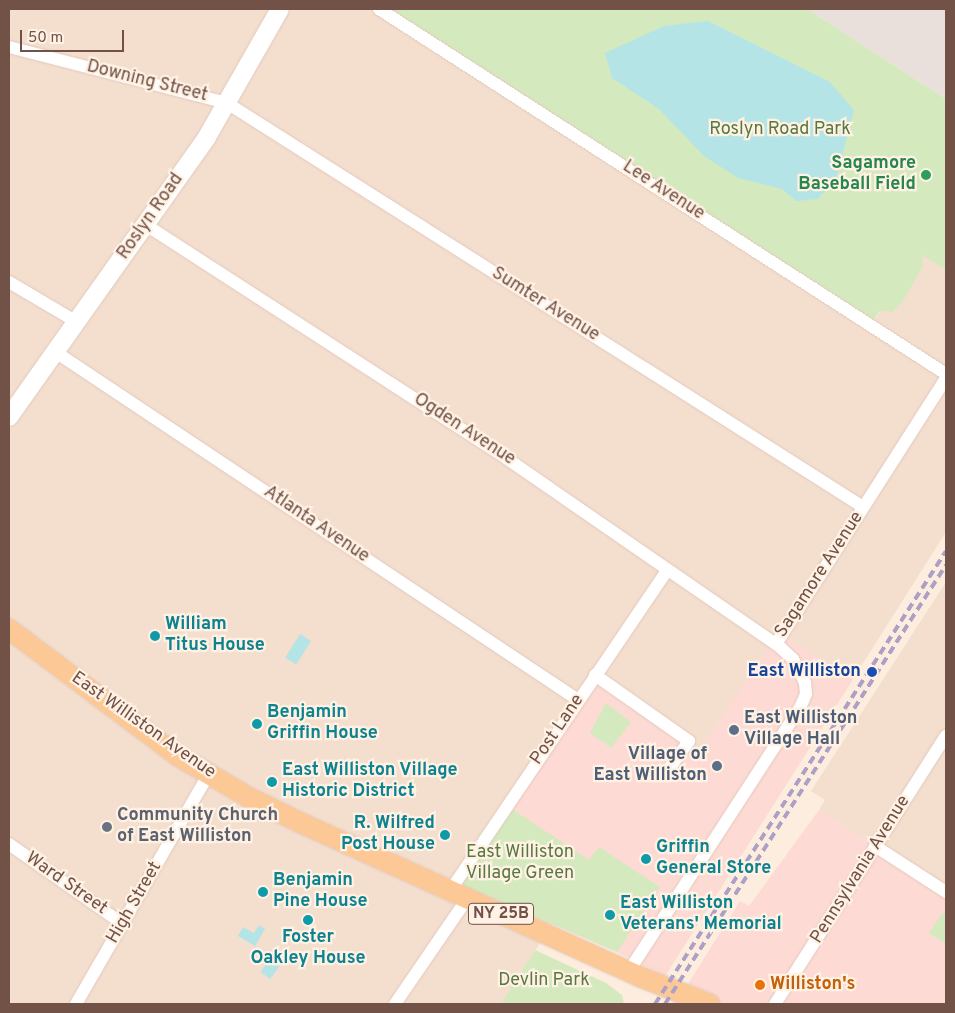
<!DOCTYPE html>
<html>
<head>
<meta charset="utf-8">
<style>
  body { margin:0 }
  #map { position:relative; width:955px; height:1013px; overflow:hidden; background:#fceddf; font-family:Overpass,sans-serif }
  div>[style] { position:absolute }
  .residential>* { inset:0; background:#f4dece }
  .commercial>* { inset:0; background:#fddad3 }
  .industrial>* { inset:0; background:#eae0db }
  .green>* { inset:0; background:#d5e9be }
  .water>* { inset:0; background:#b4e4e5; transform-origin:0 0 }
  .roads { filter:drop-shadow(0 0 1px #e2cabe) drop-shadow(0 0 1px #e2cabe) }
  .street>* { height:12px; margin:-6px; padding:0 6px; transform-origin:6px; border-radius:6px; background:#fff }
  .secondary>* { height:18px; margin:-9px; padding:0 9px; transform-origin:9px; border-radius:9px; background:#fff }
  .primary>* { height:20px; margin:-10px; padding:0 10px; transform-origin:10px; border-radius:10px; background:#fcc996 }
  .rail>* { height:4px; margin-top:-2px; transform-origin:0; background:repeating-linear-gradient(90deg,#ae9fc4 0 8px,transparent 0 13px) }
  .dots>* { width:14px; height:14px; translate:-50% -50%; box-sizing:border-box; border:2px solid #fff2e5; border-radius:50% }
  span { translate:-50% -50%; white-space:nowrap; text-align:center; line-height:1.15; -webkit-text-stroke:4.5px #fff2e5; paint-order:stroke }
  .shield-label span { padding:1px 4px; background:#fff2e5; border:1px solid; border-radius:4px; -webkit-text-stroke-width:0 }
  .shield-label { font-size:16px; color:#725147; font-weight:700 }
  .street-label { font-size:18px; color:#725147 }
  .park-label { font-size:18px; color:#57783f }
  .leisure-label { font-size:18px; color:#27864d; font-weight:700 }
  .right { translate:-100% -50%; text-align:right }
  .culture-label { font-size:18px; color:#0d838f; font-weight:700 }
  .left { translate:0 -50%; text-align:left }
  .transit-label { font-size:18px; color:#164399; font-weight:700 }
  .service-label { font-size:18px; color:#4e5e75; font-weight:700 }
  .worship-label { font-size:18px; color:#5b616d; font-weight:700 }
  .food-label { font-size:18px; color:#c56008; font-weight:700 }
  .frame { position:absolute; inset:0; border:10px solid #725147; pointer-events:none }
  .scale { position:absolute; left:20px; top:30px; width:104px; height:22px; box-sizing:border-box; border:2px solid #725147; border-top:0; padding-left:6px; font-size:15px; line-height:18px; white-space:nowrap; color:#725147; -webkit-text-stroke:4px #fff2e5; paint-order:stroke }
</style>
</head>
<body>
<div id="map">
  <div class="residential">
    <div style="clip-path:polygon(9px 9px,378px 9px,871px 325px,921px 254px,946px 270px,946px 532px,665px 976px,617px 952px,552px 924px,501px 1004px,9px 1004px)"></div>
    <div style="clip-path:polygon(946px 582px,946px 892px,819px 810px,825px 800px,811px 791px)"></div>
  </div>
  <div class="commercial">
    <div style="clip-path:polygon(779px 632px,852px 681px,665px 976px,617px 952px,659px 887px,599px 847px,589px 860px,509px 807px,595px 679px,699px 751px)"></div>
    <div style="clip-path:polygon(819px 810px,946px 892px,946px 1004px,672px 1004px,680px 991px,683px 992px,740px 901px,749px 906px)"></div>
  </div>
  <div class="industrial">
    <div style="clip-path:polygon(807px 9px,946px 9px,946px 99px)"></div>
  </div>
  <div class="green">
    <div style="clip-path:polygon(378px 9px,807px 9px,946px 99px,946px 270px,922px 255px,923px 266px,903px 301px,892px 312px,880px 311px,870px 325px)"></div>
    <div style="clip-path:polygon(606px 703px,631px 722px,611px 748px,590px 733px)"></div>
    <div style="clip-path:polygon(509px 807px,589px 860px,599px 847px,660px 887px,617px 952px,458px 883px)"></div>
    <div style="clip-path:polygon(942px 913px,946px 915px,946px 944px,929px 933px)"></div>
    <div style="clip-path:polygon(535px 950px,606px 983px,622px 995px,624px 1004px,501px 1004px)"></div>
  </div>
  <div class="water">
    <div style="clip-path:polygon(708px 21px,830px 82px,854px 110px,836px 179px,818px 199px,796px 201px,782px 189px,738px 178px,704px 156px,659px 109px,612px 78px,605px 53px,664px 26px)"></div>
    <div style="left:300px;top:634px;width:13px;height:28px;rotate:32deg"></div>
    <div style="clip-path:polygon(259px 925px,265px 929px,255px 946px,238px 936px,243px 927px,254px 933px)"></div>
    <div style="left:276px;top:950px;width:12px;height:27px;rotate:35deg"></div>
  </div>
  <div class="roads">
    <div class="street">
      <div style="left:379px;top:9px;width:674px;rotate:32.77deg"></div>
      <div style="left:9px;top:47px;width:225px;rotate:14.4deg"></div>
      <div style="left:227px;top:103px;width:753px;rotate:32.42deg"></div>
      <div style="left:146px;top:225px;width:429px;rotate:32.9deg"></div>
      <div style="left:506px;top:458px;width:334px;rotate:34.6deg"></div>
      <div style="left:781px;top:648px;width:16px;rotate:43deg"></div>
      <div style="left:793px;top:659px;width:27px;rotate:63deg"></div>
      <div style="left:805px;top:683px;width:11px;rotate:85deg"></div>
      <div style="left:806px;top:694px;width:13px;rotate:113deg"></div>
      <div style="left:801px;top:706px;width:317px;rotate:123deg"></div>
      <div style="left:9px;top:282px;width:77px;rotate:30.6deg"></div>
      <div style="left:54px;top:351px;width:630px;rotate:33.66deg"></div>
      <div style="left:776px;top:644px;width:316px;rotate:-57.4deg"></div>
      <div style="left:595px;top:675px;width:115px;rotate:35.1deg"></div>
      <div style="left:689px;top:741px;width:34px;rotate:126deg"></div>
      <div style="left:9px;top:844px;width:139px;rotate:35.1deg"></div>
      <div style="left:875px;top:846px;width:85px;rotate:32.9deg"></div>
      <div style="left:450px;top:891px;width:387px;rotate:-55.9deg"></div>
      <div style="left:76px;top:1004px;width:264px;rotate:-60deg"></div>
      <div style="left:395px;top:1004px;width:127px;rotate:-55.6deg"></div>
      <div style="left:775px;top:1004px;width:318px;rotate:-57.5deg"></div>
    </div>
    <div class="secondary">
      <div style="left:9px;top:417px;width:343px;rotate:-54.7deg"></div>
      <div style="left:207px;top:137px;width:147px;rotate:-60.3deg"></div>
    </div>
    <div class="primary">
      <div style="left:9px;top:629px;width:211px;rotate:36.9deg"></div>
      <div style="left:178px;top:756px;width:81px;rotate:30.4deg"></div>
      <div style="left:248px;top:797px;width:59px;rotate:26.1deg"></div>
      <div style="left:301px;top:823px;width:370px;rotate:24.4deg"></div>
      <div style="left:638px;top:976px;width:77px;rotate:21.3deg"></div>
    </div>
  </div>
  <div class="rail">
    <div style="left:655px;top:1004px;width:538px;rotate:-57.28deg"></div>
    <div style="left:665px;top:1004px;width:521px;rotate:-57.38deg"></div>
  </div>
  <div class="dots">
    <div style="left:926px;top:175px;background:#2e9e5b"></div>
    <div style="left:155px;top:636px;background:#0f9aa8"></div>
    <div style="left:872px;top:672px;background:#1a4fb4"></div>
    <div style="left:257px;top:724px;background:#0f9aa8"></div>
    <div style="left:734px;top:730px;background:#5c6f8a"></div>
    <div style="left:717px;top:766px;background:#5c6f8a"></div>
    <div style="left:272px;top:782px;background:#0f9aa8"></div>
    <div style="left:107px;top:827px;background:#6b7280"></div>
    <div style="left:445px;top:835px;background:#0f9aa8"></div>
    <div style="left:646px;top:859px;background:#0f9aa8"></div>
    <div style="left:263px;top:892px;background:#0f9aa8"></div>
    <div style="left:610px;top:915px;background:#0f9aa8"></div>
    <div style="left:308px;top:920px;background:#0f9aa8"></div>
    <div style="left:760px;top:985px;background:#e8710a"></div>
  </div>
  <div class="shield-label">
    <span style="left:501px;top:914px">NY 25B</span>
  </div>
  <div class="street-label">
    <span style="left:147px;top:82px;rotate:14deg">Downing Street</span>
    <span style="left:663px;top:191px;rotate:33deg">Lee Avenue</span>
    <span style="left:151px;top:217px;rotate:-55deg">Roslyn Road</span>
    <span style="left:545px;top:305px;rotate:32deg">Sumter Avenue</span>
    <span style="left:464px;top:430px;rotate:33deg">Ogden Avenue</span>
    <span style="left:316px;top:525px;rotate:34deg">Atlanta Avenue</span>
    <span style="left:820px;top:575px;rotate:-57deg">Sagamore Avenue</span>
    <span style="left:143px;top:726px;rotate:35deg">East Williston Avenue</span>
    <span style="left:558px;top:730px;rotate:-56deg">Post Lane</span>
    <span style="left:861px;top:870px;rotate:-58deg">Pennsylvania Avenue</span>
    <span style="left:66px;top:884px;rotate:35deg">Ward Street</span>
    <span style="left:135px;top:903px;rotate:-60deg">High Street</span>
  </div>
  <div class="park-label">
    <span style="left:780px;top:130px">Roslyn Road Park</span>
    <span style="left:520px;top:864px">East Williston<br>Village Green</span>
    <span style="left:544px;top:981px">Devlin Park</span>
  </div>
  <div class="leisure-label">
    <span class="right" style="left:916px;top:175px">Sagamore<br>Baseball Field</span>
  </div>
  <div class="culture-label">
    <span class="left" style="left:165px;top:636px">William<br>Titus House</span>
    <span class="left" style="left:267px;top:724px">Benjamin<br>Griffin House</span>
    <span class="left" style="left:282px;top:782px">East Williston Village<br>Historic District</span>
    <span class="right" style="left:435px;top:835px">R. Wilfred<br>Post House</span>
    <span class="left" style="left:656px;top:859px">Griffin<br>General Store</span>
    <span class="left" style="left:273px;top:892px">Benjamin<br>Pine House</span>
    <span class="left" style="left:620px;top:915px">East Williston<br>Veterans' Memorial</span>
    <span style="left:308px;top:949px">Foster<br>Oakley House</span>
  </div>
  <div class="transit-label">
    <span class="right" style="left:861px;top:672px">East Williston</span>
  </div>
  <div class="service-label">
    <span class="left" style="left:744px;top:730px">East Williston<br>Village Hall</span>
    <span class="right" style="left:707px;top:766px">Village of<br>East Williston</span>
  </div>
  <div class="worship-label">
    <span class="left" style="left:117px;top:827px">Community Church<br>of East Williston</span>
  </div>
  <div class="food-label">
    <span class="left" style="left:770px;top:985px">Williston's</span>
  </div>
  <div class="frame"></div>
  <div class="scale">50 m</div>
</div>
</body>
</html>
